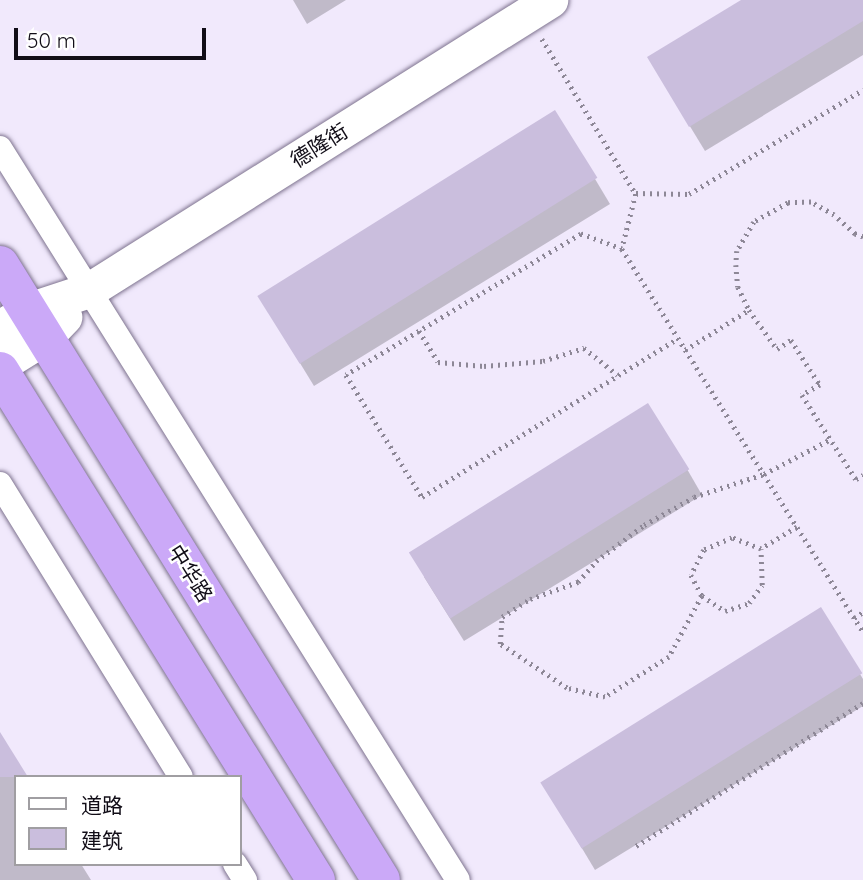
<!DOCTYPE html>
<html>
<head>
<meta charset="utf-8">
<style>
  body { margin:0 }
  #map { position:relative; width:863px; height:880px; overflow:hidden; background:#f1e9fc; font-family:Quicksand,"Noto Sans SC",sans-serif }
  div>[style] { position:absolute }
  .shadow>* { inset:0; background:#0003 }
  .building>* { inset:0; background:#cabedd; transform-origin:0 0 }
  .path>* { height:4.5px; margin-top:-2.25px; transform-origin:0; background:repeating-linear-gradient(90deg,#8d8796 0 2px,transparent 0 7px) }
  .roads { filter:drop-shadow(0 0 2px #7e738f) drop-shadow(0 0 2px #7e738f) }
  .street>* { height:24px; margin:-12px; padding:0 12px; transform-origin:12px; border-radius:12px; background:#fff }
  .secondary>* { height:35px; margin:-17.5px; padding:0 17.5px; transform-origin:17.5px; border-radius:17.5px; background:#fff }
  .highway>* { height:38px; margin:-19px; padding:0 19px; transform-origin:19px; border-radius:19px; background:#cba9f8 }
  span { translate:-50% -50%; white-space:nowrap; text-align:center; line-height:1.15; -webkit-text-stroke:5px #fff; paint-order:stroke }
  .street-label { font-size:21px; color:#110d17 }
  .legend { position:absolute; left:14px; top:775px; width:228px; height:91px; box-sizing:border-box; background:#fff; border:2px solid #a09ea2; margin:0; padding:9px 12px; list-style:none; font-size:21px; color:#110d17 }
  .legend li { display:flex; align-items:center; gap:14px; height:35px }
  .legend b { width:35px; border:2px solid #a09ea2 }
  .scale { position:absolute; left:14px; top:28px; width:192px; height:32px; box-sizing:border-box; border:4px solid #110d17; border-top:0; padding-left:9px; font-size:21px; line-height:24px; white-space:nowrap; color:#110d17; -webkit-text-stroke:5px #fff; paint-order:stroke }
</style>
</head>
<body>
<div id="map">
  <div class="shadow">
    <div style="clip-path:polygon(293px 0,346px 0,307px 24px)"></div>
    <div style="clip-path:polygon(744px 0,863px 0,863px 55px,705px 151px,663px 82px)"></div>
    <div style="clip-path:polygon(555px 112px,610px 204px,314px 386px,273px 319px)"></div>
    <div style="clip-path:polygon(687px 469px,702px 495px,464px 641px,424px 577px)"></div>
    <div style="clip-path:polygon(821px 610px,863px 679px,863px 706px,595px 870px,556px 805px)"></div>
    <div style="clip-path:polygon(0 736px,16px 777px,16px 864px,81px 864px,91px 880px,0 880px)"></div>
  </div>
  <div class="building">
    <div style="clip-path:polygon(741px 0,863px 0,863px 21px,689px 127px,647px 57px)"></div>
    <div style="left:555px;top:110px;width:80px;height:351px;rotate:58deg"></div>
    <div style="left:648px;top:403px;width:78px;height:282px;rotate:58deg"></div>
    <div style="left:821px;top:607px;width:78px;height:331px;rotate:58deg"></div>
    <div style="clip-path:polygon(0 732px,28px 777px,0 777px)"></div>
  </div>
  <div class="path">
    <div style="left:542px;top:39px;width:181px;rotate:58.8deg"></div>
    <div style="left:636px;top:194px;width:57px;rotate:104.3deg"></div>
    <div style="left:622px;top:249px;width:453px;rotate:57.8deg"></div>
    <div style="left:636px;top:193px;width:53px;rotate:1.1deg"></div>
    <div style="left:689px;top:194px;width:203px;rotate:-30.9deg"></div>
    <div style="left:863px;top:237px;width:9px;rotate:-159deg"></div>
    <div style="left:855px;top:234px;width:28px;rotate:-138deg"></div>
    <div style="left:834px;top:215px;width:26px;rotate:-151deg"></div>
    <div style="left:811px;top:202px;width:23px;rotate:178deg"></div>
    <div style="left:788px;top:203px;width:39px;rotate:151deg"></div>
    <div style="left:754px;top:222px;width:34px;rotate:120deg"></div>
    <div style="left:737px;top:251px;width:14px;rotate:94deg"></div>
    <div style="left:736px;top:265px;width:22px;rotate:85deg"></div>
    <div style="left:738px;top:287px;width:25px;rotate:64deg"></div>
    <div style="left:749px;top:310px;width:48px;rotate:54.3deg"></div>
    <div style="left:777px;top:349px;width:17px;rotate:-33deg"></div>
    <div style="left:791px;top:340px;width:54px;rotate:57.2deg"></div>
    <div style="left:820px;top:385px;width:21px;rotate:151deg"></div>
    <div style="left:802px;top:395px;width:100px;rotate:57.3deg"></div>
    <div style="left:856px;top:479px;width:8px;rotate:-30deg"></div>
    <div style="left:622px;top:249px;width:44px;rotate:-159.9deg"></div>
    <div style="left:581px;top:234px;width:274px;rotate:149deg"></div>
    <div style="left:346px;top:375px;width:144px;rotate:58.1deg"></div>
    <div style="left:422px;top:497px;width:301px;rotate:-31.8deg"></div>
    <div style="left:419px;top:331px;width:36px;rotate:58deg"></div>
    <div style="left:438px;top:362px;width:46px;rotate:5deg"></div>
    <div style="left:484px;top:366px;width:59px;rotate:-4.8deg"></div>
    <div style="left:543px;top:361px;width:43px;rotate:-17.6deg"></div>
    <div style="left:584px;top:348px;width:43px;rotate:38.5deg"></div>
    <div style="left:685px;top:350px;width:75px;rotate:-32deg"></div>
    <div style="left:797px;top:527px;width:42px;rotate:148.6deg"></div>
    <div style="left:761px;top:549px;width:31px;rotate:-159deg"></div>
    <div style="left:732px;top:538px;width:30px;rotate:157deg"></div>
    <div style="left:704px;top:550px;width:28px;rotate:117deg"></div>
    <div style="left:691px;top:575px;width:24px;rotate:62deg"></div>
    <div style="left:702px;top:596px;width:69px;rotate:118.4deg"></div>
    <div style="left:669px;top:657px;width:75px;rotate:148deg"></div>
    <div style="left:605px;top:697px;width:39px;rotate:-167deg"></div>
    <div style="left:567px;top:688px;width:80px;rotate:-146.7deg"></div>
    <div style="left:500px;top:644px;width:27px;rotate:-86deg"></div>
    <div style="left:502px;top:617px;width:33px;rotate:-33deg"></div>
    <div style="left:530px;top:599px;width:51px;rotate:-19.5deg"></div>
    <div style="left:578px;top:582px;width:28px;rotate:-49deg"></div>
    <div style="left:596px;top:561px;width:60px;rotate:-36.9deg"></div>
    <div style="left:644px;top:525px;width:57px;rotate:-29.2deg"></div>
    <div style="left:694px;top:497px;width:74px;rotate:-18.2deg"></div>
    <div style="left:764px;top:474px;width:76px;rotate:-27.6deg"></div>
    <div style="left:702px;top:596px;width:27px;rotate:33deg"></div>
    <div style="left:725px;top:611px;width:25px;rotate:-18deg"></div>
    <div style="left:749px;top:603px;width:22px;rotate:-54deg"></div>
    <div style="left:762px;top:585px;width:36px;rotate:-92deg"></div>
    <div style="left:854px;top:618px;width:11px;rotate:-34deg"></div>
    <div style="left:636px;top:846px;width:268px;rotate:-32.2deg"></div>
  </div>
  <div class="roads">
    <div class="street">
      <div style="left:0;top:148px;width:863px;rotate:57.97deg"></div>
      <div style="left:0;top:484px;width:344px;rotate:58.3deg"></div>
      <div style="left:235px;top:864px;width:19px;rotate:58deg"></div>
    </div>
    <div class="secondary">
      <div style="left:0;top:328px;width:33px;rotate:-33deg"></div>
      <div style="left:28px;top:310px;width:64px;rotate:-18.2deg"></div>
      <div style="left:89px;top:290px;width:545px;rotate:-32.17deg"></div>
      <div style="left:0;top:365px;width:53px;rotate:-31.9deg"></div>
      <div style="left:45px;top:337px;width:28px;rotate:-46deg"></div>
    </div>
    <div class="highway">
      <div style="left:0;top:265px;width:723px;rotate:58.22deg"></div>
      <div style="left:0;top:371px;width:599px;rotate:58.17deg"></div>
    </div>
  </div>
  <div class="street-label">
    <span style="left:319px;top:145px;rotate:-32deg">德隆街</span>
    <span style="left:191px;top:573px;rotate:58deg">中华路</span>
  </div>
  <ul class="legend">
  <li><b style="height:9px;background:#fff"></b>道路</li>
  <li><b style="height:19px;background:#cabedd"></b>建筑</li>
  </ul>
  <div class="scale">50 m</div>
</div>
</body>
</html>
